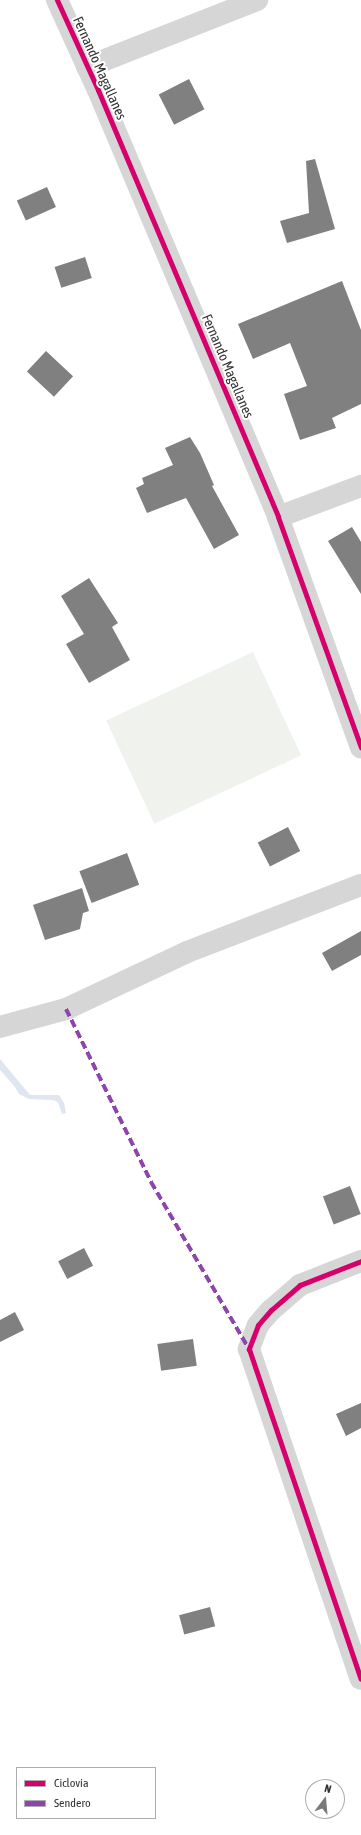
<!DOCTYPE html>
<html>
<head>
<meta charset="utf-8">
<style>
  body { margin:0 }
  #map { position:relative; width:361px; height:1835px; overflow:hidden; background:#fff; font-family:"Asap Condensed",sans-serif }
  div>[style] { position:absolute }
  .green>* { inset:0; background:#f0f3ed; transform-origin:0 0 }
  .water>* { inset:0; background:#dfe6f0 }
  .building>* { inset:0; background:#808080; transform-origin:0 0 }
  .minor>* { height:22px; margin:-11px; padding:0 11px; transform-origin:11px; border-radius:11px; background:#d6d6d6 }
  .quiet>* { height:4px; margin-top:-2px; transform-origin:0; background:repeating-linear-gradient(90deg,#8e44ad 0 8px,transparent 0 12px) }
  .cycleway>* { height:5px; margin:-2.5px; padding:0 2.5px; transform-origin:2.5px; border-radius:2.5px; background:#d6006c }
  span { translate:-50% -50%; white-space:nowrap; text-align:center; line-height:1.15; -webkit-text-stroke:4px #fff; paint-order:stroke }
  .street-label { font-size:14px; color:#323232 }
  .legend { position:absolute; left:16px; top:1767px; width:140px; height:52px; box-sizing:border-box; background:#fff; border:1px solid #adadad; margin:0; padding:5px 7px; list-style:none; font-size:12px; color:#323232 }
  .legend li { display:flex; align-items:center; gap:8px; height:20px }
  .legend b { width:20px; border:1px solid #adadad }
  .north { position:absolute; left:305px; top:1779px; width:40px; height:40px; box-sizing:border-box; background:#fff; border:1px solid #adadad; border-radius:50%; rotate:16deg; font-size:11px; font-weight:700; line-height:16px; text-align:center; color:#323232 }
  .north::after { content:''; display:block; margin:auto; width:14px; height:18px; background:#7a7a7a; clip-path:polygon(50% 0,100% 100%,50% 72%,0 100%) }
</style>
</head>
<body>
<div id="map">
  <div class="green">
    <div style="left:253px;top:652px;width:114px;height:162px;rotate:65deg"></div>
  </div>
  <div class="water">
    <div style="clip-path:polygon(0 1059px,30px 1095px,59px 1095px,64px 1103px,66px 1113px,62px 1114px,58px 1102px,53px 1100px,29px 1099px,19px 1094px,15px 1087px,0 1070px)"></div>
  </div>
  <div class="building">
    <div style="left:189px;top:79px;width:34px;height:34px;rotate:63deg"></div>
    <div style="clip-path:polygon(315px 159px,335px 229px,287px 243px,280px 221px,309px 213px,306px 161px)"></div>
    <div style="left:47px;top:187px;width:22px;height:33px;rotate:66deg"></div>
    <div style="left:85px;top:257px;width:22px;height:32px;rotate:72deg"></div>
    <div style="clip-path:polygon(342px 281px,361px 330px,361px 404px,332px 418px,336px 428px,300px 440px,284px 394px,307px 386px,290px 343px,253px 359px,238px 324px)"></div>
    <div style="left:46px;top:351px;width:37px;height:28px;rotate:43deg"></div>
    <div style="clip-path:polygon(190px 437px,200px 453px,214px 485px,212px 486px,239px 535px,214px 549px,186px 498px,147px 513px,136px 488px,144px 484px,142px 478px,173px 465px,165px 448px)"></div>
    <div style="clip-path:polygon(352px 527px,361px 542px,361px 594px,328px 541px)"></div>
    <div style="clip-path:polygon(89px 578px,118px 623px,112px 627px,130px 660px,89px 683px,66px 644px,84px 634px,61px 596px)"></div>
    <div style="left:288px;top:827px;width:27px;height:34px;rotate:63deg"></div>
    <div style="left:127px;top:853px;width:34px;height:51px;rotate:69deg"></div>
    <div style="clip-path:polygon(82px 888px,89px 911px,83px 913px,80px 929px,45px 940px,33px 905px)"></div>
    <div style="clip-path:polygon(361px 931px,361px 955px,332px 971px,322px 953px)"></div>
    <div style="left:350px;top:1186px;width:30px;height:29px;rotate:69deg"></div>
    <div style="left:84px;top:1248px;width:20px;height:29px;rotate:63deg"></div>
    <div style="clip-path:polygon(15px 1312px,24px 1330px,0 1342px,0 1320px)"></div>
    <div style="left:193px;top:1339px;width:27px;height:36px;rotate:82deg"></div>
    <div style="clip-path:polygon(361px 1403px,361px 1428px,346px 1436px,336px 1414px)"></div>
    <div style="left:210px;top:1607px;width:20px;height:32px;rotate:75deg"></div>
  </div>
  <div class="minor">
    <div style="left:57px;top:0;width:99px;rotate:65.5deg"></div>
    <div style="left:98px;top:90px;width:463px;rotate:67.1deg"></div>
    <div style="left:278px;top:517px;width:245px;rotate:70.2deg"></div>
    <div style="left:87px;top:67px;width:183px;rotate:-21.5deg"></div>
    <div style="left:278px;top:517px;width:89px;rotate:-20.5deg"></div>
    <div style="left:0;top:1027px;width:68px;rotate:-15.3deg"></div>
    <div style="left:66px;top:1009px;width:134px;rotate:-25.2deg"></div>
    <div style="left:187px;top:952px;width:186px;rotate:-21.1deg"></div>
    <div style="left:361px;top:1261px;width:66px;rotate:158.5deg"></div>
    <div style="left:300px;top:1285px;width:38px;rotate:139deg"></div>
    <div style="left:271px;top:1310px;width:20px;rotate:131deg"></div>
    <div style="left:258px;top:1325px;width:26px;rotate:111deg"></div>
    <div style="left:249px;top:1349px;width:348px;rotate:71.3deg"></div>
  </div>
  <div class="quiet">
    <div style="left:66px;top:1009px;width:193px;rotate:63.8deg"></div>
    <div style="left:151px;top:1182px;width:194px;rotate:59.6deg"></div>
  </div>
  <div class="cycleway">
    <div style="left:57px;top:0;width:99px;rotate:65.5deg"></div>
    <div style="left:98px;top:90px;width:463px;rotate:67.1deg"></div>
    <div style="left:278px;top:517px;width:245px;rotate:70.2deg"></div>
    <div style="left:361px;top:1261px;width:66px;rotate:158.5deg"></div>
    <div style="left:300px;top:1285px;width:38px;rotate:139deg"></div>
    <div style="left:271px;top:1310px;width:20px;rotate:131deg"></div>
    <div style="left:258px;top:1325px;width:26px;rotate:111deg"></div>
    <div style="left:249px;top:1349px;width:348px;rotate:71.3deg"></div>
  </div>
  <div class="street-label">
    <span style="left:100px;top:68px;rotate:66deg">Fernando Magallanes</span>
    <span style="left:228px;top:366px;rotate:67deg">Fernando Magallanes</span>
  </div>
  <ul class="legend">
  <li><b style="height:5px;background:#d6006c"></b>Ciclovía</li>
  <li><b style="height:5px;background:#8e44ad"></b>Sendero</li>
  </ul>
  <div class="north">N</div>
</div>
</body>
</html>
